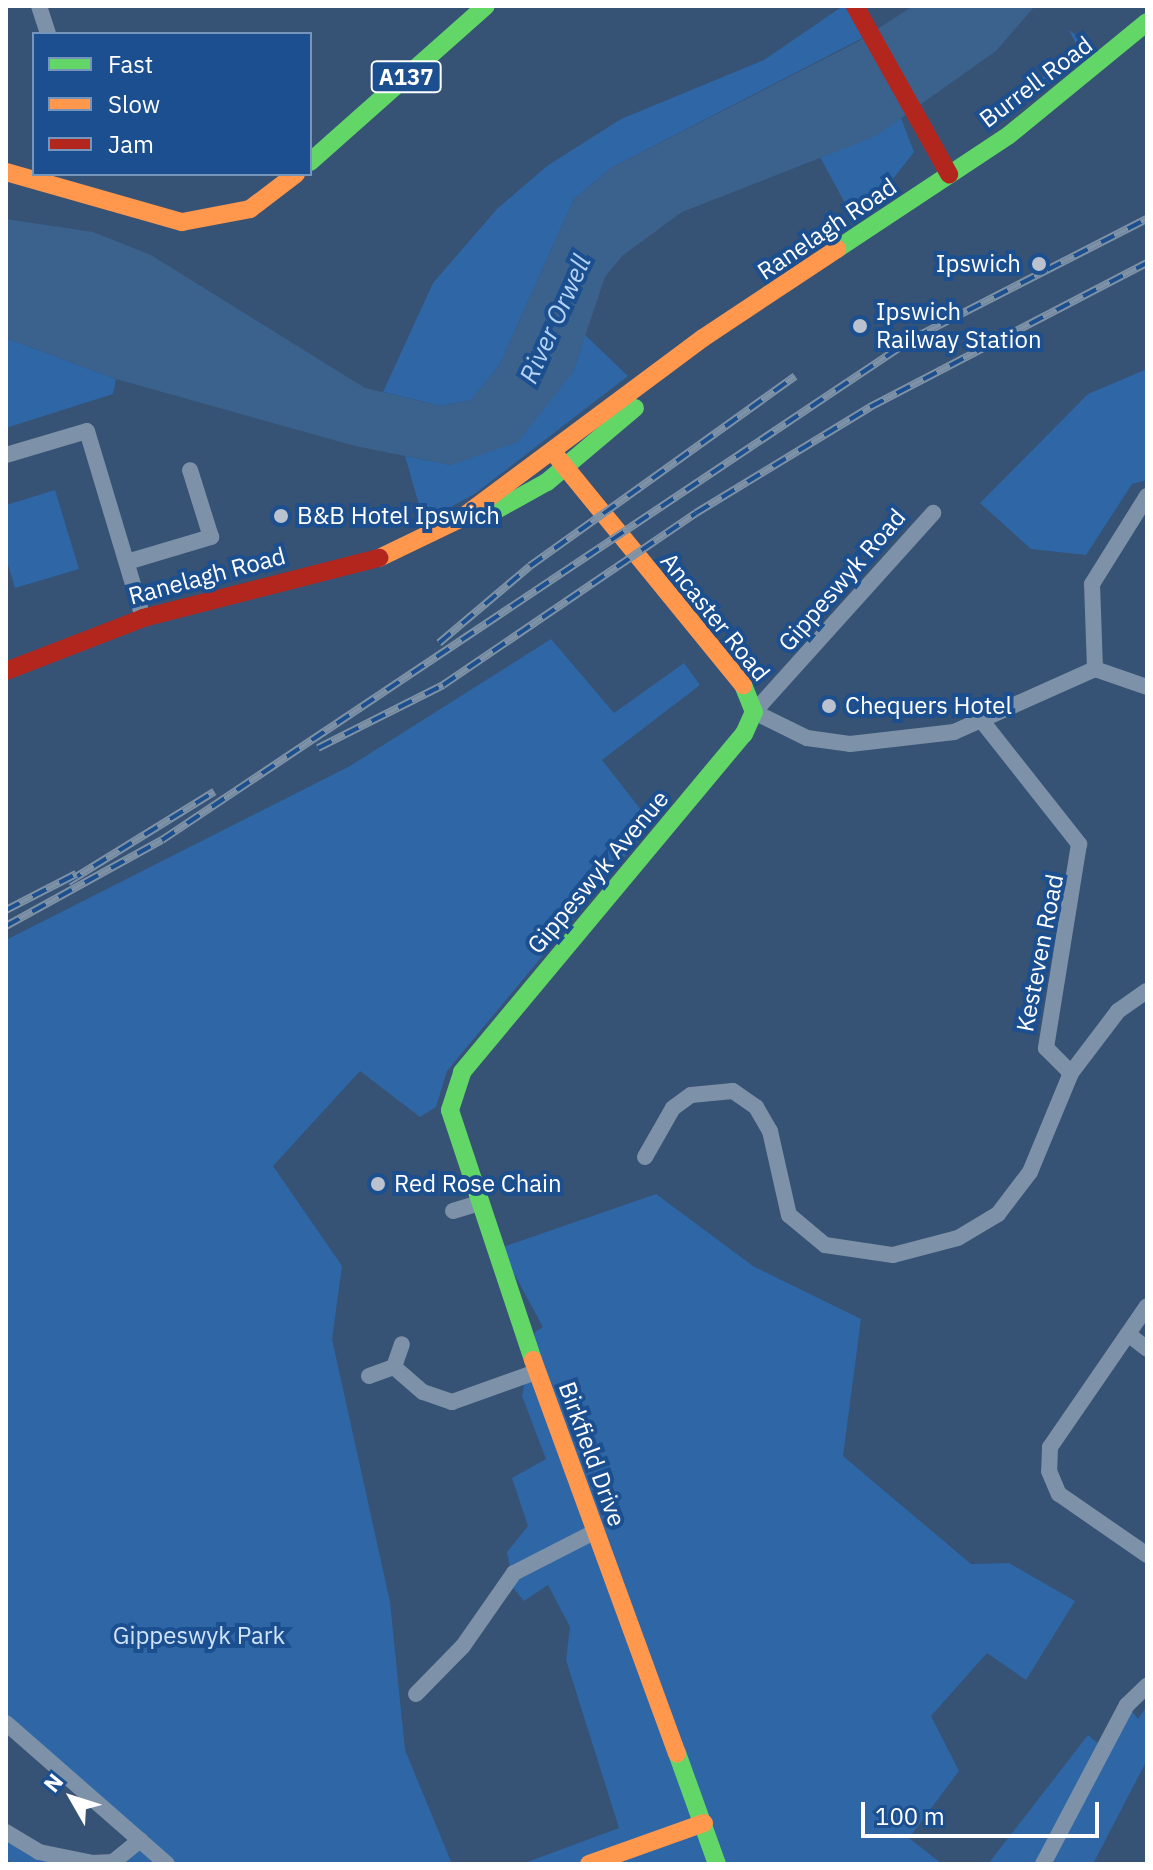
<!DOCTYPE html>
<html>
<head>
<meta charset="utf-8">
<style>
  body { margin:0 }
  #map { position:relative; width:1153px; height:1870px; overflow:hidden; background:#365274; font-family:"IBM Plex Sans",sans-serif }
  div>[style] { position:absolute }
  .green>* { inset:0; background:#2f66a5 }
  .water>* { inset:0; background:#3b618d }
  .street>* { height:16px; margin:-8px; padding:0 8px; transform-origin:8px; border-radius:8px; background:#7d92a8 }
  .fast>* { height:18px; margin:-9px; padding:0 9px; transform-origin:9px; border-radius:9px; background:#63d668 }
  .slow>* { height:18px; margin:-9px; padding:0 9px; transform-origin:9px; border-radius:9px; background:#ff974d }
  .jam>* { height:18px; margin:-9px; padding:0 9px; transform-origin:9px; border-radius:9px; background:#b3261e }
  .rail>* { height:8px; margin-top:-4px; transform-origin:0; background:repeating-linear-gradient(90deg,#1b4f8f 0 15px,#7e92a7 0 30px); box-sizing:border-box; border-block:2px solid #7e92a7 }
  .dots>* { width:22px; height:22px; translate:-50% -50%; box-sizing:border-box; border:4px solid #1b4f8f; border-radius:50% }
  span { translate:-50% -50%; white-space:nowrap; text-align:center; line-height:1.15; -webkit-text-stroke:8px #1b4f8f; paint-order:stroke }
  .shield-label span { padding:2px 6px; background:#1b4f8f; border:2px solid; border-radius:6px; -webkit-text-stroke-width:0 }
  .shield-label { font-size:22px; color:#fff; font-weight:700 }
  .street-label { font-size:24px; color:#fff }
  .poi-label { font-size:24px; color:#fff }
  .right { translate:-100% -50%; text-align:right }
  .left { translate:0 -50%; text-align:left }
  .park-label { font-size:24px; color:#cfe3fa }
  .water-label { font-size:26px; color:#b5d3f5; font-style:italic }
  .frame { position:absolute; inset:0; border:8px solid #fff; pointer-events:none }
  .legend { position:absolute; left:32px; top:32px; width:280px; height:144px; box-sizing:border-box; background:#1b4f8f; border:2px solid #7695bc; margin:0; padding:10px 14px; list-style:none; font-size:24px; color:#fff }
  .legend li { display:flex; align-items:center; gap:16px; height:40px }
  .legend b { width:40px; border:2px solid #7695bc }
  .north { position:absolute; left:32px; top:1758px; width:80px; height:80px; -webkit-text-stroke:6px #1b4f8f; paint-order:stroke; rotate:309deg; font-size:22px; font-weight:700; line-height:32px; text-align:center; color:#fff }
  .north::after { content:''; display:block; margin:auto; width:28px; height:36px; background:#fff; clip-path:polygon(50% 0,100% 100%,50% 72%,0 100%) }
  .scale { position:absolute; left:861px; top:1802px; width:238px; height:36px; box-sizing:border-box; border:4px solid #fff; border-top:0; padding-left:10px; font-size:24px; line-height:28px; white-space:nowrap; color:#fff; -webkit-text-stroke:6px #1b4f8f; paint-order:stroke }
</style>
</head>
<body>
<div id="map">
  <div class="green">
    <div style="clip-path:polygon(843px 6px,878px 30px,611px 168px,574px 199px,499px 366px,471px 400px,441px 406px,383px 392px,433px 283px,497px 209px,547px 166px,621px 119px,764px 60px)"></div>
    <div style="clip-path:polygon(1069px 30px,1095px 48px,1045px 88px,1039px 81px,1078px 48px)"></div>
    <div style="clip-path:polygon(901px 118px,914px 152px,878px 198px,852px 216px,820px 157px)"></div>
    <div style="clip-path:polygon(585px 335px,628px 376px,476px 493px,424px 522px,405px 456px,451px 465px,573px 372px)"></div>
    <div style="clip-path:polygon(6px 338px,116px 379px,113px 394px,6px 428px)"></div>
    <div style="clip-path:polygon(1147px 369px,1147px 480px,1132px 484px,1086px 555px,1031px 549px,980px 503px,1088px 394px)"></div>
    <div style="clip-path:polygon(55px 490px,79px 569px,15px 588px,6px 558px,6px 505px)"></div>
    <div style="clip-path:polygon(551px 639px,614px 713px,684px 663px,700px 685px,602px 760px,652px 824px,447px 1071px,436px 1107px,420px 1117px,360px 1071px,273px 1166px,342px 1266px,332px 1339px,390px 1602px,405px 1750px,452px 1864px,13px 1864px,6px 1859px,6px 1832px,92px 1863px,135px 1846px,6px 1723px,6px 940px,350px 766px)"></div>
    <div style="clip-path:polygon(656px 1194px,753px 1266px,861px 1319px,843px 1456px,971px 1564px,1009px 1563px,1075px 1601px,1026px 1680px,987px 1653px,931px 1716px,959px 1771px,909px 1838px,942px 1864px,522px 1864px,619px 1828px,566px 1660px,570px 1627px,548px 1585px,524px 1601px,514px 1589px,507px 1552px,528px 1526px,512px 1478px,546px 1459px,522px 1396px,535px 1332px,543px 1327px,500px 1248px)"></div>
    <div style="clip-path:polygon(1127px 1705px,1138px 1719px,1147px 1706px,1147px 1760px,1093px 1864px,988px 1864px,1088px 1735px,1105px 1749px)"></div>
  </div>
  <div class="water">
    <div style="clip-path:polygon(913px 6px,1035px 6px,996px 51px,876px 136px,682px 212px,622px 256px,605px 277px,573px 372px,518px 442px,451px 465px,355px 446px,116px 379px,6px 338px,6px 219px,93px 232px,151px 255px,365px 388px,441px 406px,471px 400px,499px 366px,574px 199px,611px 168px,859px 41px)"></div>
  </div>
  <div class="street">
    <div style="left:39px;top:6px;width:29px;rotate:72deg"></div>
    <div style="left:6px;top:455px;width:84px;rotate:-16.5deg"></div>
    <div style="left:87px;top:431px;width:195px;rotate:73.3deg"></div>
    <div style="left:127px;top:562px;width:88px;rotate:-16.6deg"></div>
    <div style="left:211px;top:537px;width:70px;rotate:-107.4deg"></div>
    <div style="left:1095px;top:669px;width:85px;rotate:-92deg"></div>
    <div style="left:1092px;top:584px;width:104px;rotate:-58deg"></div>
    <div style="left:754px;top:712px;width:59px;rotate:26.1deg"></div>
    <div style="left:807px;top:738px;width:43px;rotate:7.9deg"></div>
    <div style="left:850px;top:744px;width:105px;rotate:-6.6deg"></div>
    <div style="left:954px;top:732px;width:154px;rotate:-24.1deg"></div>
    <div style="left:1095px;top:669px;width:55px;rotate:19.1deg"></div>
    <div style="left:754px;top:712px;width:268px;rotate:-48deg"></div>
    <div style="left:982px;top:721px;width:157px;rotate:51.7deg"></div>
    <div style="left:1079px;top:844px;width:207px;rotate:99.2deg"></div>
    <div style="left:1046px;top:1048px;width:35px;rotate:45deg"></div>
    <div style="left:645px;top:1157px;width:56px;rotate:-60.3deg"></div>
    <div style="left:673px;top:1108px;width:22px;rotate:-36deg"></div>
    <div style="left:691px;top:1095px;width:42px;rotate:-5.4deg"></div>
    <div style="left:733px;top:1091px;width:28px;rotate:35deg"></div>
    <div style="left:756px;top:1107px;width:28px;rotate:60deg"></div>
    <div style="left:770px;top:1131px;width:86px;rotate:77.3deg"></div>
    <div style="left:789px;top:1215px;width:47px;rotate:39.8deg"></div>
    <div style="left:825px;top:1245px;width:69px;rotate:8.4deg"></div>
    <div style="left:893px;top:1255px;width:67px;rotate:-14.7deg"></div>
    <div style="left:958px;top:1238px;width:47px;rotate:-31deg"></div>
    <div style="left:998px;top:1214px;width:53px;rotate:-52.7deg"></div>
    <div style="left:1030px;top:1172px;width:107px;rotate:-67.5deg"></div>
    <div style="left:1071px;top:1073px;width:78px;rotate:-52.8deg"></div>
    <div style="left:1118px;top:1011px;width:35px;rotate:-35deg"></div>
    <div style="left:453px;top:1211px;width:24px;rotate:-17deg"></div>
    <div style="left:1147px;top:1306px;width:171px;rotate:124.5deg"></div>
    <div style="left:1050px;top:1447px;width:24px;rotate:92deg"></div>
    <div style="left:1049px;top:1471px;width:25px;rotate:67deg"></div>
    <div style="left:1059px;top:1494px;width:107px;rotate:34.7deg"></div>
    <div style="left:1128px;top:1334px;width:24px;rotate:38deg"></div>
    <div style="left:394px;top:1367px;width:38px;rotate:41deg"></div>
    <div style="left:423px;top:1392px;width:31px;rotate:19deg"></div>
    <div style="left:452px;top:1402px;width:89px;rotate:-19.7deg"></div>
    <div style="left:369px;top:1376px;width:27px;rotate:-20deg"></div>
    <div style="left:394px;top:1367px;width:24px;rotate:-71deg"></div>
    <div style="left:416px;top:1694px;width:67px;rotate:-45.6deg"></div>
    <div style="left:463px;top:1646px;width:89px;rotate:-55.1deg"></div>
    <div style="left:514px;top:1573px;width:90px;rotate:-27.1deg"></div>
    <div style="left:6px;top:1723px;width:214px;rotate:41.2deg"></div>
    <div style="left:6px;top:1832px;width:39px;rotate:31deg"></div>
    <div style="left:39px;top:1852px;width:54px;rotate:11.7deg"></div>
    <div style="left:92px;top:1863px;width:21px;rotate:-3deg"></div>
    <div style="left:113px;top:1862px;width:35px;rotate:-39deg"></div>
    <div style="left:1043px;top:1864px;width:180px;rotate:-62.2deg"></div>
    <div style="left:1127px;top:1705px;width:28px;rotate:-44deg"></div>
  </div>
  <div class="fast">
    <div style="left:310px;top:162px;width:235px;rotate:-41.6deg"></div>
    <div style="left:837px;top:249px;width:206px;rotate:-33.5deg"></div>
    <div style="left:1009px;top:135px;width:178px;rotate:-39.3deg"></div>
    <div style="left:491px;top:513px;width:64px;rotate:-29deg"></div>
    <div style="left:547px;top:482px;width:115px;rotate:-40.1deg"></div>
    <div style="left:533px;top:1360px;width:263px;rotate:-108.4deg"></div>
    <div style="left:450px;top:1110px;width:40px;rotate:-72deg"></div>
    <div style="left:462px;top:1072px;width:440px;rotate:-50.2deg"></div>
    <div style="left:744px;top:734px;width:24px;rotate:-66deg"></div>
    <div style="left:754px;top:712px;width:29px;rotate:-112deg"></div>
    <div style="left:677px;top:1753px;width:118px;rotate:70.2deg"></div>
  </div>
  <div class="slow">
    <div style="left:6px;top:172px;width:183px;rotate:15.9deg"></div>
    <div style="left:182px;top:222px;width:69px;rotate:-10.8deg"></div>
    <div style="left:250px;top:209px;width:58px;rotate:-37.3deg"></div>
    <div style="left:553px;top:452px;width:301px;rotate:50.8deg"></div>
    <div style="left:379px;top:558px;width:90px;rotate:-25.7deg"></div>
    <div style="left:460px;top:519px;width:303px;rotate:-36.7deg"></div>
    <div style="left:703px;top:338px;width:161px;rotate:-33.6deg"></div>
    <div style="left:533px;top:1360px;width:419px;rotate:69.9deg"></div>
    <div style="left:589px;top:1864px;width:122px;rotate:-19.6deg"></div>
  </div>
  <div class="jam">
    <div style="left:855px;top:6px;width:193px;rotate:60.8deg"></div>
    <div style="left:6px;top:671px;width:147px;rotate:-21.1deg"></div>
    <div style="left:143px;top:618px;width:244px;rotate:-14.3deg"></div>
  </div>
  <div class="rail">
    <div style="left:439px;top:643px;width:119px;rotate:-40.2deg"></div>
    <div style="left:530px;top:566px;width:326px;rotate:-35.6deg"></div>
    <div style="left:318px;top:748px;width:140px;rotate:-26.7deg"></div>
    <div style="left:443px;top:685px;width:306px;rotate:-34.2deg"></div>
    <div style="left:696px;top:513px;width:204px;rotate:-31.3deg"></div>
    <div style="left:870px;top:407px;width:312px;rotate:-27.5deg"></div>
    <div style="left:68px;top:882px;width:172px;rotate:-31.7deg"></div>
    <div style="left:6px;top:910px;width:79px;rotate:-27.2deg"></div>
    <div style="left:6px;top:926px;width:178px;rotate:-28.9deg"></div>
    <div style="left:162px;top:840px;width:904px;rotate:-33.73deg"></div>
    <div style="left:914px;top:338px;width:262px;rotate:-27.1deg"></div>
  </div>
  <div class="dots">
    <div style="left:1039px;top:264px;background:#b9c2ce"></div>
    <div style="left:860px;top:326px;background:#b9c2ce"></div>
    <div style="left:281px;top:516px;background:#b9c2ce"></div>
    <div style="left:829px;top:706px;background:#b9c2ce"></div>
    <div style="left:378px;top:1184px;background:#b9c2ce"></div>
  </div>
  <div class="shield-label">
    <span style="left:406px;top:77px">A137</span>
  </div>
  <div class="street-label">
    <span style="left:1036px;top:82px;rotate:-37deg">Burrell Road</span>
    <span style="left:827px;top:229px;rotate:-34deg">Ranelagh Road</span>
    <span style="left:207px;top:576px;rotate:-15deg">Ranelagh Road</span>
    <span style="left:842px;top:580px;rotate:-49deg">Gippeswyk Road</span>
    <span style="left:715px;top:617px;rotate:51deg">Ancaster Road</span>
    <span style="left:598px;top:872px;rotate:-50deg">Gippeswyk Avenue</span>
    <span style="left:1040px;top:953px;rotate:-79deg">Kesteven Road</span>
    <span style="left:592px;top:1454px;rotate:70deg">Birkfield Drive</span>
  </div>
  <div class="poi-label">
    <span class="right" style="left:1021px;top:264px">Ipswich</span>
    <span class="left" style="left:876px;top:326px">Ipswich<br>Railway Station</span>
    <span class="left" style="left:297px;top:516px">B&amp;B Hotel Ipswich</span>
    <span class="left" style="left:845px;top:706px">Chequers Hotel</span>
    <span class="left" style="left:394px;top:1184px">Red Rose Chain</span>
  </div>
  <div class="park-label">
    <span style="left:199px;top:1636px">Gippeswyk Park</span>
  </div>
  <div class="water-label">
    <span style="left:555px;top:319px;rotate:-66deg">River Orwell</span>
  </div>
  <div class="frame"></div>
  <ul class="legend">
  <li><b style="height:10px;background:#63d668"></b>Fast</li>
  <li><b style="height:10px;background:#ff974d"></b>Slow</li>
  <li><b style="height:10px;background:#b3261e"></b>Jam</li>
  </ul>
  <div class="north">N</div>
  <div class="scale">100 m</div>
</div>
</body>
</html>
